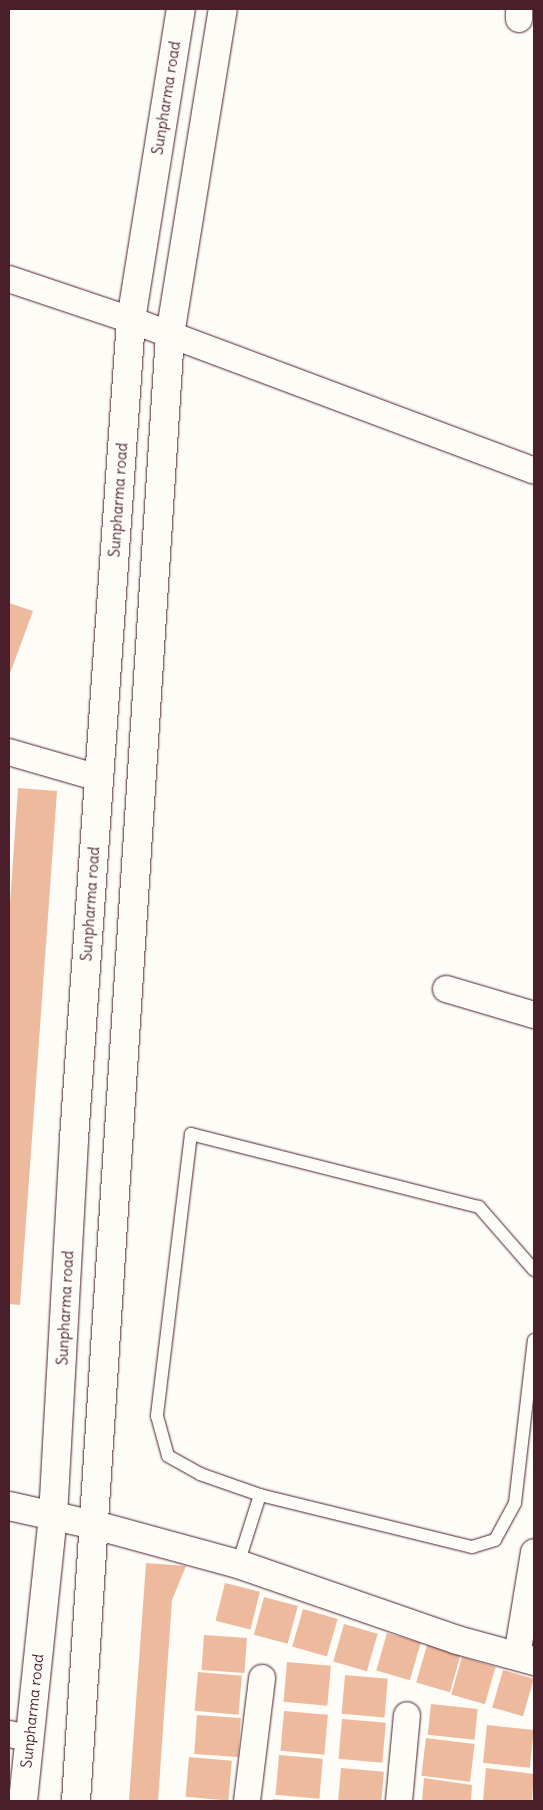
<!DOCTYPE html>
<html>
<head>
<meta charset="utf-8">
<style>
  body { margin:0 }
  #map { position:relative; width:543px; height:1810px; overflow:hidden; background:#fdfcf7; font-family:Delius,sans-serif }
  div>[style] { position:absolute }
  .building>* { inset:0; background:#edba9e; transform-origin:0 0 }
  .roads { filter:drop-shadow(0 0 1px #4a1f2b) drop-shadow(0 0 1px #4a1f2b) }
  .lane>* { height:12px; margin:-6px; padding:0 6px; transform-origin:6px; border-radius:6px; background:#fdfcf7 }
  .street>* { height:26px; margin:-13px; padding:0 13px; transform-origin:13px; border-radius:13px; background:#fdfcf7 }
  .secondary>* { height:28px; margin:-14px; padding:0 14px; transform-origin:14px; border-radius:14px; background:#fdfcf7 }
  span { translate:-50% -50%; white-space:nowrap; text-align:center; line-height:1.15; -webkit-text-stroke:4px #fdfcf7; paint-order:stroke }
  .street-label { font-size:15px; color:#4a1f2b }
  .frame { position:absolute; inset:0; border:10px solid #4a1f2b; pointer-events:none }
</style>
</head>
<body>
<div id="map">
  <div class="building">
    <div style="clip-path:polygon(9px 603px,33px 611px,9px 676px)"></div>
    <div style="clip-path:polygon(18px 788px,57px 791px,20px 1305px,9px 1304px,9px 918px)"></div>
    <div style="clip-path:polygon(146px 1563px,186px 1566px,172px 1600px,158px 1801px,129px 1800px)"></div>
    <div style="left:225px;top:1583px;width:36px;height:39px;rotate:14deg"></div>
    <div style="left:264px;top:1597px;width:35px;height:39px;rotate:15deg"></div>
    <div style="left:303px;top:1609px;width:36px;height:39px;rotate:16deg"></div>
    <div style="left:344px;top:1624px;width:35px;height:39px;rotate:16deg"></div>
    <div style="left:387px;top:1633px;width:35px;height:39px;rotate:16deg"></div>
    <div style="left:204px;top:1635px;width:43px;height:35px;rotate:4deg"></div>
    <div style="left:427px;top:1645px;width:35px;height:39px;rotate:16deg"></div>
    <div style="left:462px;top:1657px;width:35px;height:39px;rotate:16deg"></div>
    <div style="left:287px;top:1662px;width:44px;height:40px;rotate:5deg"></div>
    <div style="left:503px;top:1670px;width:32px;height:39px;rotate:16deg"></div>
    <div style="left:198px;top:1672px;width:44px;height:39px;rotate:5deg"></div>
    <div style="left:345px;top:1675px;width:43px;height:39px;rotate:5deg"></div>
    <div style="left:431px;top:1704px;width:47px;height:31px;rotate:6deg"></div>
    <div style="left:284px;top:1711px;width:44px;height:40px;rotate:5deg"></div>
    <div style="left:197px;top:1715px;width:44px;height:39px;rotate:4deg"></div>
    <div style="left:342px;top:1719px;width:44px;height:40px;rotate:5deg"></div>
    <div style="left:487px;top:1725px;width:47px;height:38px;rotate:6deg"></div>
    <div style="left:426px;top:1738px;width:49px;height:38px;rotate:7deg"></div>
    <div style="left:279px;top:1755px;width:44px;height:40px;rotate:5deg"></div>
    <div style="left:189px;top:1757px;width:43px;height:40px;rotate:5deg"></div>
    <div style="left:341px;top:1768px;width:43px;height:33px;rotate:5deg"></div>
    <div style="clip-path:polygon(486px 1768px,534px 1774px,532px 1801px,483px 1801px)"></div>
    <div style="clip-path:polygon(424px 1778px,472px 1785px,471px 1801px,422px 1801px)"></div>
    <div style="clip-path:polygon(273px 1799px,286px 1800px,286px 1801px,273px 1801px)"></div>
  </div>
  <div class="roads">
    <div class="lane">
      <div style="left:534px;top:1270px;width:84px;rotate:-131.1deg"></div>
      <div style="left:479px;top:1207px;width:297px;rotate:-165.8deg"></div>
      <div style="left:191px;top:1134px;width:284px;rotate:96.9deg"></div>
      <div style="left:157px;top:1416px;width:41px;rotate:74.6deg"></div>
      <div style="left:168px;top:1456px;width:37px;rotate:29deg"></div>
      <div style="left:200px;top:1474px;width:64px;rotate:19.3deg"></div>
      <div style="left:260px;top:1495px;width:218px;rotate:13.8deg"></div>
      <div style="left:472px;top:1547px;width:24px;rotate:-17deg"></div>
      <div style="left:495px;top:1540px;width:42px;rotate:-61.6deg"></div>
      <div style="left:515px;top:1503px;width:164px;rotate:-83.4deg"></div>
      <div style="left:238px;top:1564px;width:72px;rotate:-72.3deg"></div>
    </div>
    <div class="street">
      <div style="left:519px;top:19px;width:10px;rotate:-90deg"></div>
      <div style="left:9px;top:279px;width:129px;rotate:18.6deg"></div>
      <div style="left:131px;top:320px;width:430px;rotate:20.5deg"></div>
      <div style="left:9px;top:752px;width:94px;rotate:16.1deg"></div>
      <div style="left:446px;top:989px;width:92px;rotate:16.5deg"></div>
      <div style="left:517px;top:1656px;width:105px;rotate:-80.7deg"></div>
      <div style="left:9px;top:1734px;width:19px;rotate:12deg"></div>
      <div style="left:247px;top:1801px;width:124px;rotate:-83deg"></div>
      <div style="left:399px;top:1801px;width:86px;rotate:-84.7deg"></div>
    </div>
    <div class="secondary">
      <div style="left:9px;top:1506px;width:88px;rotate:12.5deg"></div>
      <div style="left:95px;top:1525px;width:148px;rotate:15.3deg"></div>
      <div style="left:238px;top:1564px;width:232px;rotate:19.1deg"></div>
      <div style="left:457px;top:1640px;width:80px;rotate:15.3deg"></div>
      <div style="left:23px;top:1801px;width:287px;rotate:-84deg"></div>
      <div style="left:53px;top:1516px;width:378px;rotate:-86.8deg"></div>
      <div style="left:74px;top:1139px;width:821px;rotate:-86.02deg"></div>
      <div style="left:131px;top:320px;width:315px;rotate:-80.9deg"></div>
      <div style="left:76px;top:1801px;width:1469px;rotate:-86.33deg"></div>
      <div style="left:170px;top:335px;width:330px;rotate:-80.8deg"></div>
    </div>
  </div>
  <div class="street-label">
    <span style="left:166px;top:98px;rotate:-81deg">Sunpharma road</span>
    <span style="left:118px;top:500px;rotate:-86deg">Sunpharma road</span>
    <span style="left:90px;top:904px;rotate:-86deg">Sunpharma road</span>
    <span style="left:65px;top:1308px;rotate:-87deg">Sunpharma road</span>
    <span style="left:32px;top:1711px;rotate:-84deg">Sunpharma road</span>
  </div>
  <div class="frame"></div>
</div>
</body>
</html>
